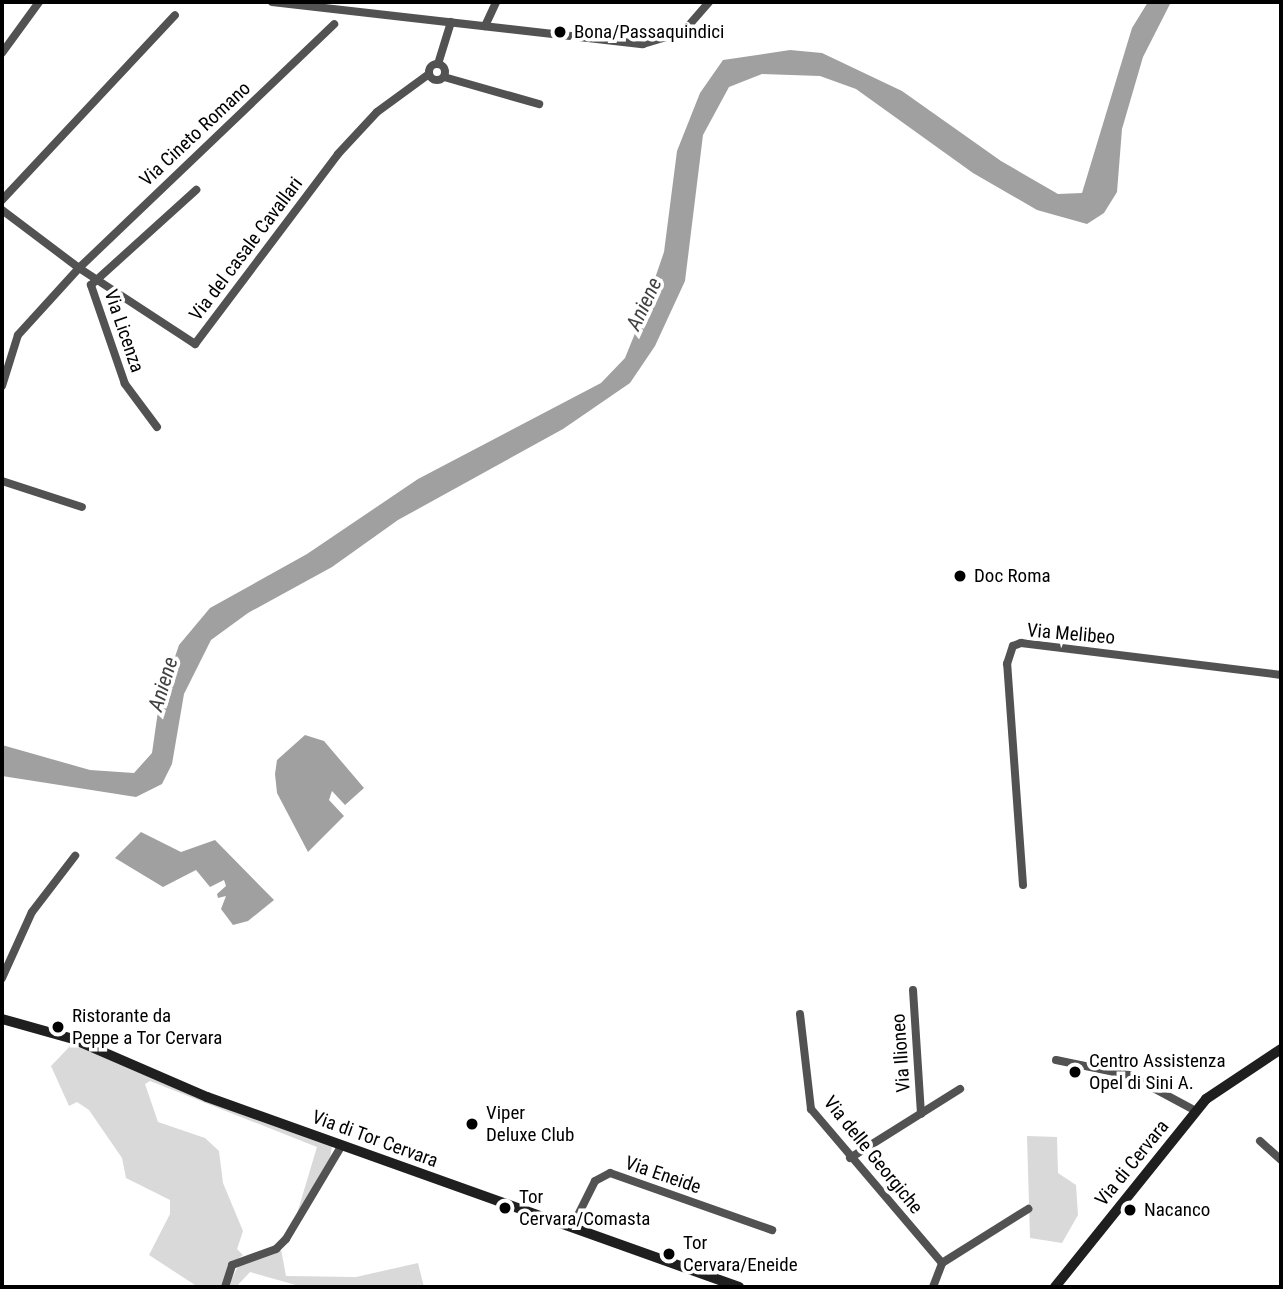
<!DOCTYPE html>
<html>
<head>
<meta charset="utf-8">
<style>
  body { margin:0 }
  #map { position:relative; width:1283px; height:1289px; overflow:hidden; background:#fff; font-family:"Roboto Condensed",sans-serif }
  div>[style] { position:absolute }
  .green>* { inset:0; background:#d9d9d9 }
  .water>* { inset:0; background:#a0a0a0 }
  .street>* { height:8px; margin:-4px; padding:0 4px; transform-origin:4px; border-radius:4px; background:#525252 }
  .street>.ring { margin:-4px; padding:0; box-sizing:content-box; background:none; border:8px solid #525252; border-radius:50% }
  .secondary>* { height:10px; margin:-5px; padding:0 5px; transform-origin:5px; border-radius:5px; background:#1f1f1f }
  .dots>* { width:19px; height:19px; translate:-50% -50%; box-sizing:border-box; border:4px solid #fff; border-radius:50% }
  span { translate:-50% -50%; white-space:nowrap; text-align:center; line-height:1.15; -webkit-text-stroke:7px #fff; paint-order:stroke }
  .poi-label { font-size:19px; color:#000 }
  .left { translate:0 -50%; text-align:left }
  .street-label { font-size:19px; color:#000 }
  .water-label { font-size:21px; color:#414141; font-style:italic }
  .frame { position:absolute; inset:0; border:4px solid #000; pointer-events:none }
</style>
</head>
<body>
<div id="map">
  <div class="green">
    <div style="clip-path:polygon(74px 1042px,332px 1146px,330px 1158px,296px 1217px,317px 1147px,150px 1081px,145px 1084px,158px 1122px,205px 1138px,219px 1151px,223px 1183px,243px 1231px,237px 1249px,243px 1255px,229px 1265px,221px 1287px,198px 1287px,149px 1255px,170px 1214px,170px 1200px,126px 1178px,122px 1158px,89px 1110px,77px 1102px,69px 1106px,51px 1066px)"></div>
    <div style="clip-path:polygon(1027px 1136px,1057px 1137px,1058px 1173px,1076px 1185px,1078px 1215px,1062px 1243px,1030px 1238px)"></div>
    <div style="clip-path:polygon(281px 1249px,286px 1276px,356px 1277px,418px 1263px,424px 1287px,303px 1287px,250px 1272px,236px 1287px,228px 1287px,238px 1266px)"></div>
  </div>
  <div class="water">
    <div style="clip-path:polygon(1148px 2px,1171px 2px,1143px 57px,1122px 129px,1117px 192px,1104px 213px,1087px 224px,1037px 210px,973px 173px,856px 89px,820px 76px,762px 74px,729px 87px,703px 135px,685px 281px,655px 346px,630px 383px,563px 429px,398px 520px,332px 567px,248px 613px,211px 640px,184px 694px,172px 764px,162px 784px,136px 797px,2px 776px,2px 745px,90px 770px,134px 773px,152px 753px,159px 704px,179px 645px,210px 608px,307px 554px,418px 479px,601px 383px,625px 358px,642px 316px,664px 252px,677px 151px,700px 93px,723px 60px,790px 50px,822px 53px,902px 91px,1001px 161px,1058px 194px,1082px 193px,1132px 28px)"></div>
    <div style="clip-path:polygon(305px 735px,324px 741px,364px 788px,345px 805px,332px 791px,329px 800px,344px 816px,308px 852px,277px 793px,275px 774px,277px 760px)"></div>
    <div style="clip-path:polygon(141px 832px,181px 852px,215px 840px,274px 900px,248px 921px,233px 925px,221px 909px,226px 896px,218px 898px,217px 894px,226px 886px,224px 880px,210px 887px,196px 870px,163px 887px,115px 858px)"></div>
  </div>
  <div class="street">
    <div style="left:272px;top:2px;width:373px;rotate:6.5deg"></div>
    <div style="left:643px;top:44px;width:42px;rotate:-16.7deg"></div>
    <div style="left:683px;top:32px;width:40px;rotate:-49deg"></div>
    <div style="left:485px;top:26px;width:26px;rotate:-65deg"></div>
    <div style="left:2px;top:53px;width:63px;rotate:-54deg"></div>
    <div class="ring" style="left:429px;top:64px;width:8px;height:8px"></div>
    <div style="left:438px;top:64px;width:44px;rotate:-72.8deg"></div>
    <div style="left:444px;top:77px;width:99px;rotate:15.9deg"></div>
    <div style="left:2px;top:200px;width:253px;rotate:-46.9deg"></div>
    <div style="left:2px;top:210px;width:96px;rotate:37deg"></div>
    <div style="left:79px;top:268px;width:139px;rotate:33.2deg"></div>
    <div style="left:195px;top:344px;width:238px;rotate:-53deg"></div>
    <div style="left:338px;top:154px;width:57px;rotate:-47.1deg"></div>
    <div style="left:377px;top:112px;width:64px;rotate:-36.2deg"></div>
    <div style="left:2px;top:386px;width:53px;rotate:-72.6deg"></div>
    <div style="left:18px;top:335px;width:91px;rotate:-47.7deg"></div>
    <div style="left:79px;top:268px;width:353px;rotate:-43.7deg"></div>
    <div style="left:157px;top:427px;width:54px;rotate:-126.7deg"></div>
    <div style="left:125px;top:384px;width:105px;rotate:-109deg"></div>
    <div style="left:91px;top:285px;width:142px;rotate:-42.1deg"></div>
    <div style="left:2px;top:481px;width:84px;rotate:18deg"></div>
    <div style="left:1023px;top:885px;width:222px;rotate:-94.1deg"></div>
    <div style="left:1007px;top:664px;width:19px;rotate:-72deg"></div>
    <div style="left:1013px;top:646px;width:9px;rotate:-21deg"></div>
    <div style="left:1021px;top:643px;width:262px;rotate:7deg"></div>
    <div style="left:2px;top:978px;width:72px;rotate:-65.6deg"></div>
    <div style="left:32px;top:912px;width:71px;rotate:-52.5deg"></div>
    <div style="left:913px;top:990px;width:124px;rotate:86.3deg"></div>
    <div style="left:800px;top:1014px;width:96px;rotate:83.4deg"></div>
    <div style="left:811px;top:1109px;width:202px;rotate:49.6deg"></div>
    <div style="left:1056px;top:1060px;width:75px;rotate:11.6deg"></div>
    <div style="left:1129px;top:1075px;width:76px;rotate:28.2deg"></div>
    <div style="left:1260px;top:1141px;width:28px;rotate:42deg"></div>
    <div style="left:850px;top:1158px;width:130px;rotate:-32.1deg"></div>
    <div style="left:572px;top:1227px;width:51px;rotate:-63.4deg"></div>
    <div style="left:595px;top:1181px;width:17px;rotate:-28deg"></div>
    <div style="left:610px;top:1173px;width:172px;rotate:19.4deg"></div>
    <div style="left:225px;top:1287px;width:23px;rotate:-72deg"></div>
    <div style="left:232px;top:1265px;width:47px;rotate:-20deg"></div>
    <div style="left:276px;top:1249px;width:14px;rotate:-45deg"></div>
    <div style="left:286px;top:1239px;width:109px;rotate:-59.2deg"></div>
    <div style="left:933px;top:1287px;width:26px;rotate:-69deg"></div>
    <div style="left:942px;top:1263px;width:102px;rotate:-32.1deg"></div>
  </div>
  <div class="secondary">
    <div style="left:2px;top:1019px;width:74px;rotate:15.7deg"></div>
    <div style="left:73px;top:1039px;width:146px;rotate:23.4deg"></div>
    <div style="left:207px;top:1097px;width:565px;rotate:19.65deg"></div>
    <div style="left:1055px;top:1287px;width:241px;rotate:-51.2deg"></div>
    <div style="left:1206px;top:1099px;width:90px;rotate:-33.7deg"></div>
  </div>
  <div class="dots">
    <div style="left:560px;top:32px;background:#000"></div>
    <div style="left:960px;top:576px;background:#000"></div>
    <div style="left:58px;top:1027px;background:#000"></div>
    <div style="left:1075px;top:1072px;background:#000"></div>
    <div style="left:472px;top:1124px;background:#000"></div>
    <div style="left:505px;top:1208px;background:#000"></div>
    <div style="left:1130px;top:1210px;background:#000"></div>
    <div style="left:669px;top:1254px;background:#000"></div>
  </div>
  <div class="poi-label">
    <span class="left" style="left:574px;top:32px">Bona/Passaquindici</span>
    <span class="left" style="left:974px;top:576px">Doc Roma</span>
    <span class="left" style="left:72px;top:1027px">Ristorante da<br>Peppe a Tor Cervara</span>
    <span class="left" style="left:1089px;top:1072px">Centro Assistenza<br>Opel di Sini A.</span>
    <span class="left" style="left:486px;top:1124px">Viper<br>Deluxe Club</span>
    <span class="left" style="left:519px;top:1208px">Tor<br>Cervara/Comasta</span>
    <span class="left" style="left:1144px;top:1210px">Nacanco</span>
    <span class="left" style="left:683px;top:1254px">Tor<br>Cervara/Eneide</span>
  </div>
  <div class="street-label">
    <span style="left:195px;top:134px;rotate:-43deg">Via Cineto Romano</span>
    <span style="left:246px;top:249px;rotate:-53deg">Via del casale Cavallari</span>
    <span style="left:124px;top:331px;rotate:71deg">Via Licenza</span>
    <span style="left:1071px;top:634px;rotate:5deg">Via Melibeo</span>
    <span style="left:901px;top:1053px;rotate:-94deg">Via Ilioneo</span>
    <span style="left:375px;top:1139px;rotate:20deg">Via di Tor Cervara</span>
    <span style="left:873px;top:1155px;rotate:51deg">Via delle Georgiche</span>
    <span style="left:1132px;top:1163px;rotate:-51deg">Via di Cervara</span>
    <span style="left:663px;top:1175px;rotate:19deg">Via Eneide</span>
  </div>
  <div class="water-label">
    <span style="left:644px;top:304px;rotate:-65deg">Aniene</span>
    <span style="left:163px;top:684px;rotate:-73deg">Aniene</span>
  </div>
  <div class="frame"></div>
</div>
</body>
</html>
